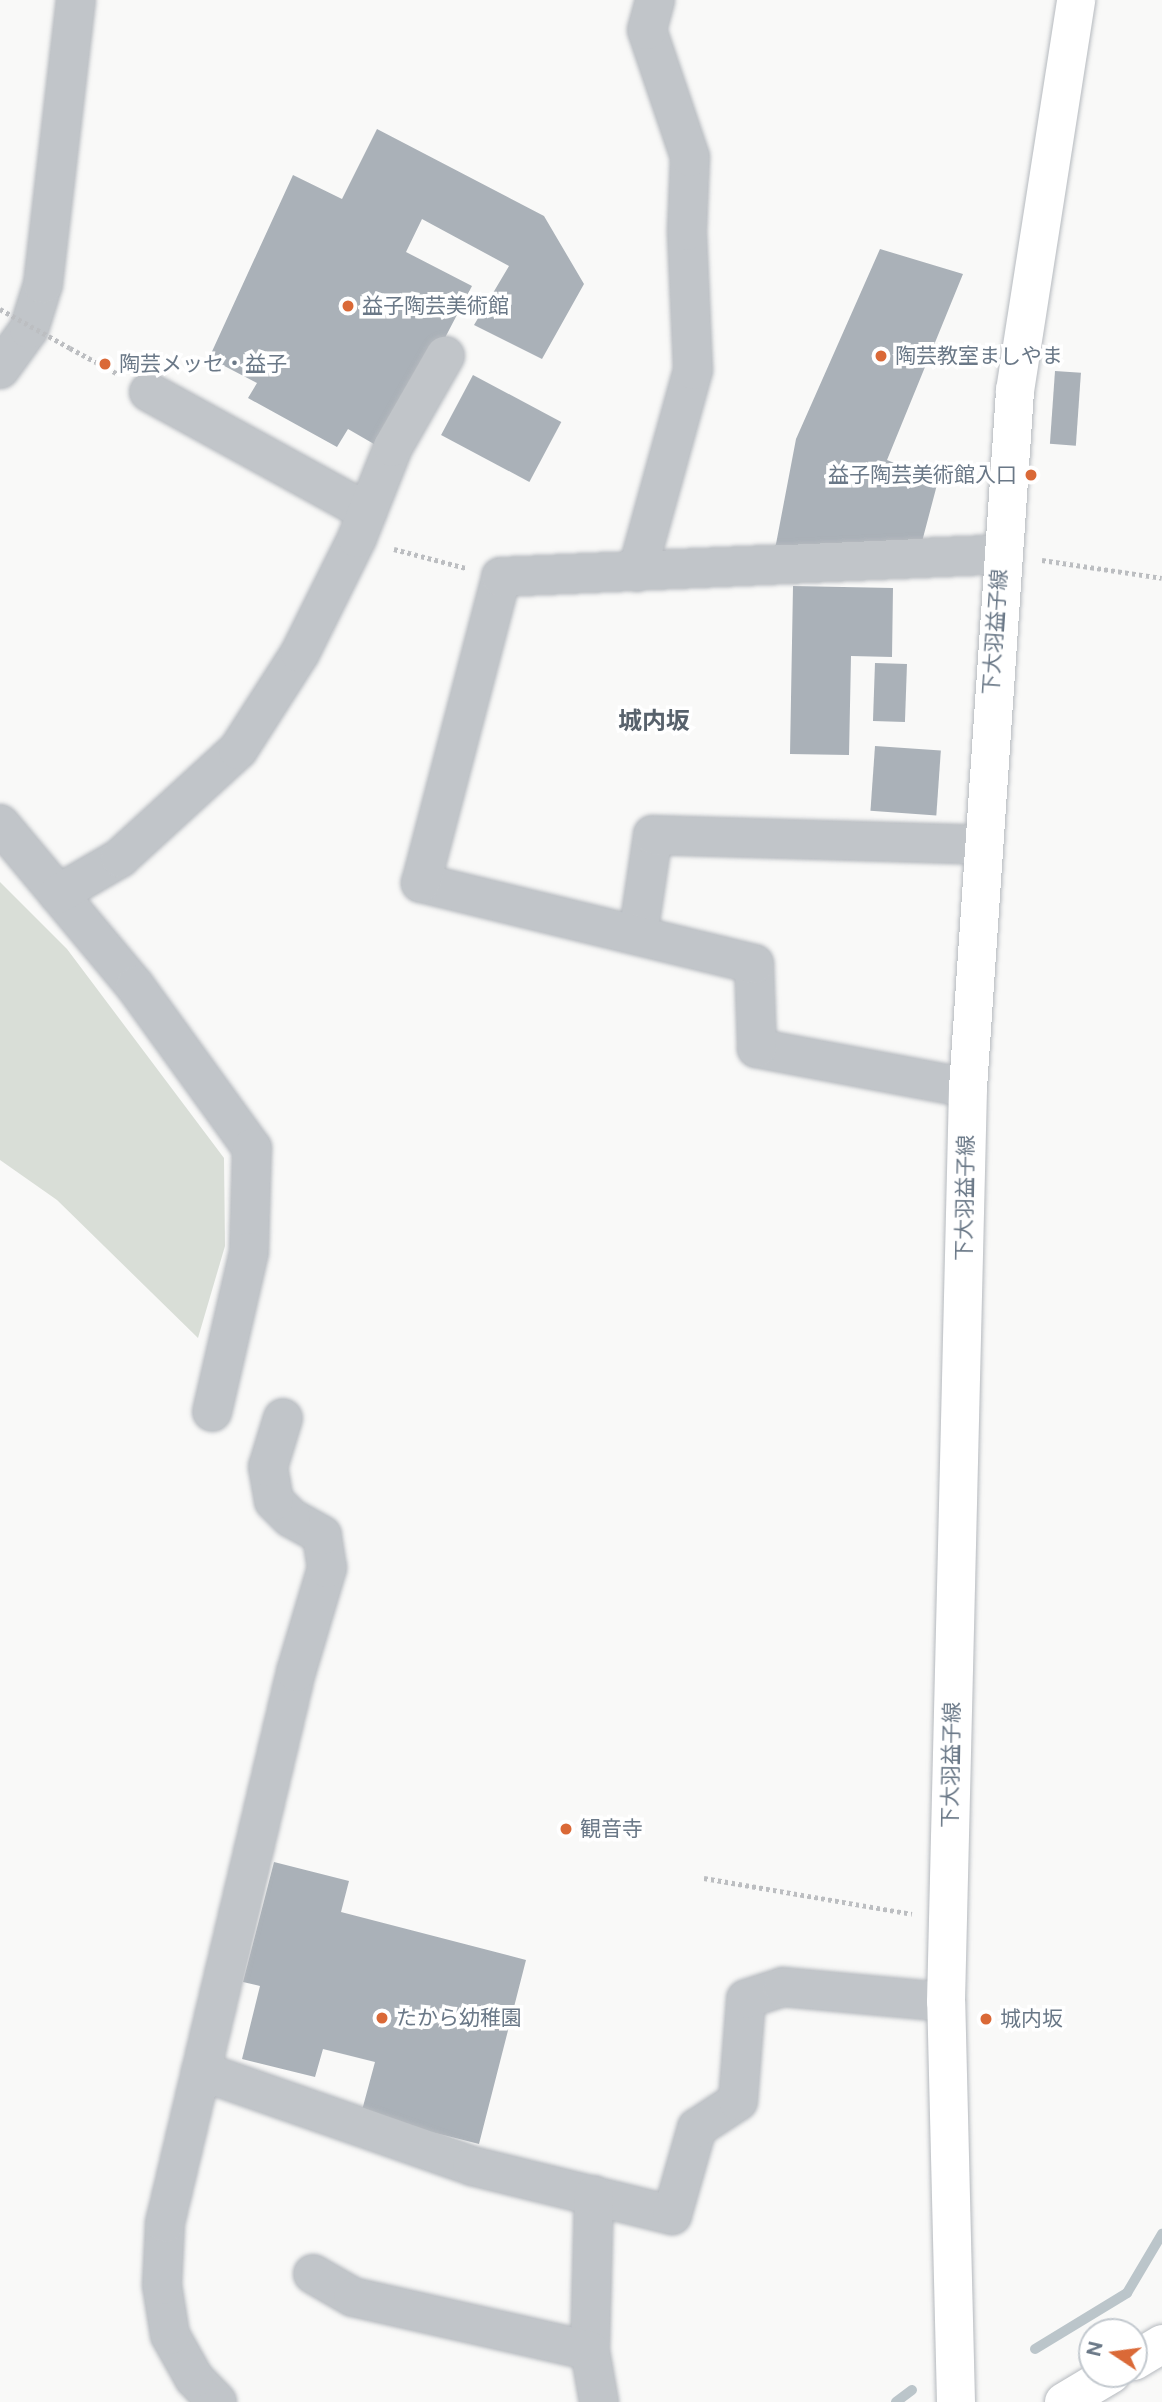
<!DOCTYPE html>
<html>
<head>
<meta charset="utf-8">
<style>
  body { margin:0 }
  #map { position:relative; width:1162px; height:2402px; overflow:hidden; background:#f9f9f8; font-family:"Public Sans","Noto Sans JP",sans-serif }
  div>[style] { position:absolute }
  .green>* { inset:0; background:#d9ded7 }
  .stream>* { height:10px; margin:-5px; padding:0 5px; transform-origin:5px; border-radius:5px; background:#bbc5ca }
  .building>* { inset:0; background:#aab1b8; transform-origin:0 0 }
  .path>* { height:4.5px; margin-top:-2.25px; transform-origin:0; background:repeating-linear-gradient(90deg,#bcbec1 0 3.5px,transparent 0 7px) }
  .roads { filter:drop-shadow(0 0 2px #b5b9be) drop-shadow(0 0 2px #b5b9be) }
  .minor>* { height:38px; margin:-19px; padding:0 19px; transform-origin:19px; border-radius:19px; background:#c1c5c9 }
  .major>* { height:38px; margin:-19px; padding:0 19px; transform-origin:19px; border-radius:19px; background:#fff }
  .path-bridge>* { height:4.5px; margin-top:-2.25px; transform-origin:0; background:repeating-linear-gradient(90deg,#bcbec1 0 3.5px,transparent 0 7px) }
  .dots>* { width:19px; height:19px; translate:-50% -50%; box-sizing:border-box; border:4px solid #fff; border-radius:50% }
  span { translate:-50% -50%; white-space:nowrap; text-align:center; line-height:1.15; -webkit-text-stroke:7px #fff; paint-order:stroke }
  .poi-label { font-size:21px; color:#6a7887 }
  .left { translate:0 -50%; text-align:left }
  .right { translate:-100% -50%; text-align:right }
  .street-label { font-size:21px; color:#6a7887 }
  .quarter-label { font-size:24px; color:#58626c; font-weight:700 }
  .north { position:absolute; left:1078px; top:2318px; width:70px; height:70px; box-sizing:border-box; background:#fff; border:2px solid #c3c9cf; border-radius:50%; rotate:283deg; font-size:19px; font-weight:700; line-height:28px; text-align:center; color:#6a7887 }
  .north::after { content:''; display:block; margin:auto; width:24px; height:32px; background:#da6937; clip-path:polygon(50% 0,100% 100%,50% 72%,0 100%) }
</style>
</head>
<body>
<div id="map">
  <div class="green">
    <div style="clip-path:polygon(0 882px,67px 949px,224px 1158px,225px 1246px,198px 1338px,57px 1200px,0 1160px)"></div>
  </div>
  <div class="stream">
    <div style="left:1035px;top:2349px;width:108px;rotate:-31.3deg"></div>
    <div style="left:1127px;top:2293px;width:69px;rotate:-59.3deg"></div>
    <div style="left:896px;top:2402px;width:20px;rotate:-37deg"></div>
  </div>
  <div class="building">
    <div style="clip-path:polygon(377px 129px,544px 216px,584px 284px,542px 359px,474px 325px,509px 266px,422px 219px,406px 252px,472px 286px,386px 451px,348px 429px,337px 447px,248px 398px,257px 383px,209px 358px,293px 175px,342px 199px)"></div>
    <div style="clip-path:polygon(880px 249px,963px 274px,887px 460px,938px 481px,919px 553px,772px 565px,796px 439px)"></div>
    <div style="left:1055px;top:371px;width:26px;height:73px;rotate:4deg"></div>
    <div style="left:473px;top:375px;width:100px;height:68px;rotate:28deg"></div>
    <div style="clip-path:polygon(793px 586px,893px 588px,892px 657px,851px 656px,849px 755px,790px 754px)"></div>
    <div style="left:875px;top:663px;width:32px;height:58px;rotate:2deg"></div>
    <div style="left:875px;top:746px;width:66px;height:65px;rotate:4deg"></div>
    <div style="clip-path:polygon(274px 1862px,349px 1881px,341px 1912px,526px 1960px,479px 2144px,361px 2114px,375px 2062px,323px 2049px,315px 2077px,242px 2059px,260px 1986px,243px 1982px)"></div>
  </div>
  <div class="path">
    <div style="left:70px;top:348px;width:55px;rotate:28.4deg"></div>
    <div style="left:394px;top:549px;width:74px;rotate:14.8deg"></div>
    <div style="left:1042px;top:560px;width:121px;rotate:8.5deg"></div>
    <div style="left:704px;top:1878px;width:211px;rotate:9.8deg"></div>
  </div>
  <div class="roads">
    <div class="minor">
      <div style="left:0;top:369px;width:49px;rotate:-54.1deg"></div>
      <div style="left:29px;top:329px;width:47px;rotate:-72.7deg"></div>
      <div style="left:43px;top:284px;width:286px;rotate:-83.4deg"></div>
      <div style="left:149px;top:392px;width:249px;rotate:28.8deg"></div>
      <div style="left:637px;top:572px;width:210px;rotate:-74.5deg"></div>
      <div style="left:693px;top:370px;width:139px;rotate:-92.5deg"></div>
      <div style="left:687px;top:231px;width:74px;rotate:-87.7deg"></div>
      <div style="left:690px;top:157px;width:134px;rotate:-108.7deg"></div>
      <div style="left:647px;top:30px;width:31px;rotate:-75deg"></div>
      <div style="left:0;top:824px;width:211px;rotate:50.2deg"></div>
      <div style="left:135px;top:986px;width:200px;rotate:54.2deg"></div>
      <div style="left:252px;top:1148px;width:104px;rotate:91.7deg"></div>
      <div style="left:249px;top:1252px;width:164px;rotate:103deg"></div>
      <div style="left:58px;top:894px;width:72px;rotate:-30.1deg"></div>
      <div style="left:120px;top:858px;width:160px;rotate:-42.5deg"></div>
      <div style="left:238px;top:750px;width:115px;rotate:-57.4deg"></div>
      <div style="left:300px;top:653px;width:128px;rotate:-63.6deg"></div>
      <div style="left:357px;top:538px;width:98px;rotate:-68.4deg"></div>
      <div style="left:393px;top:447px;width:105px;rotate:-60.3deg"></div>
      <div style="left:638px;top:935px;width:101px;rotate:-81.5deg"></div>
      <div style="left:653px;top:835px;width:328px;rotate:1.7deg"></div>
      <div style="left:968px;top:1088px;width:215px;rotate:-169.3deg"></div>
      <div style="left:757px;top:1048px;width:84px;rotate:-92deg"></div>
      <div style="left:754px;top:964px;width:343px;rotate:-166.3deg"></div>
      <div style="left:421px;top:883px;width:316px;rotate:-75.3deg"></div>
      <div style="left:501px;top:577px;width:500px;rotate:-2.6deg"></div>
      <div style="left:201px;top:2071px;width:287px;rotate:19.3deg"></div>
      <div style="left:472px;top:2166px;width:206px;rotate:13.8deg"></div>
      <div style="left:672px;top:2215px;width:91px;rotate:-74deg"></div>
      <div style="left:697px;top:2128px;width:49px;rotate:-33.4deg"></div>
      <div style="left:738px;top:2101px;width:102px;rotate:-85.5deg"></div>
      <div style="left:746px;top:1999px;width:39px;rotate:-18deg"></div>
      <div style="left:783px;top:1987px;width:164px;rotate:5.3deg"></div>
      <div style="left:594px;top:2195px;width:156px;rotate:91.5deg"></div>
      <div style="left:590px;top:2351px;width:52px;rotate:80deg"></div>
      <div style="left:313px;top:2274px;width:46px;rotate:29.9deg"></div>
      <div style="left:353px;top:2297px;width:243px;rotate:12.8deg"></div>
      <div style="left:217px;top:2402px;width:33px;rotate:-134deg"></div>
      <div style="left:194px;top:2378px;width:49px;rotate:-119.2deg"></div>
      <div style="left:170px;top:2335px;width:51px;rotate:-99.1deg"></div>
      <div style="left:162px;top:2285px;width:62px;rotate:-87.2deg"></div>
      <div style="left:165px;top:2223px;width:566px;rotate:-76.63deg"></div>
      <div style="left:296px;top:1672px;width:109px;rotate:-73.4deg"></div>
      <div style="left:327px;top:1568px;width:33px;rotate:-99deg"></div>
      <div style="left:322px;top:1535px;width:35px;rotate:-151deg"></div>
      <div style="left:291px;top:1518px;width:24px;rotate:-135deg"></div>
      <div style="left:274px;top:1501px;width:35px;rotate:-100deg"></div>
      <div style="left:268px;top:1467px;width:51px;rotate:-73deg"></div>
    </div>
    <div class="major">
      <div style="left:1134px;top:2361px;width:33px;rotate:-31deg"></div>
      <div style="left:956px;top:2402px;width:400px;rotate:-91.4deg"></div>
      <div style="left:946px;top:2002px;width:914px;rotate:-88.62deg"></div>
      <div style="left:968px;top:1088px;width:699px;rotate:-86.14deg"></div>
      <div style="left:1015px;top:391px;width:396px;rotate:-81.1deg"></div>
      <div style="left:1064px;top:2402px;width:55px;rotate:-30.8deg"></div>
    </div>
  </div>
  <div class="path-bridge">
    <div style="left:0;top:309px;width:80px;rotate:29.1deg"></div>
  </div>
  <div class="dots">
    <div style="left:348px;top:306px;background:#da6937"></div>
    <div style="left:881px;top:356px;background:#da6937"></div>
    <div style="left:105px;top:364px;background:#da6937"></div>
    <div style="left:1031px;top:475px;background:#da6937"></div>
    <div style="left:566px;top:1829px;background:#da6937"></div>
    <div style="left:382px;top:2018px;background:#da6937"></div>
    <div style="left:986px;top:2019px;background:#da6937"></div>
  </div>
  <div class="poi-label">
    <span class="left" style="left:362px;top:306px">益子陶芸美術館</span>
    <span class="left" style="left:895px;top:356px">陶芸教室ましやま</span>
    <span class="left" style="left:119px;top:364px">陶芸メッセ・益子</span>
    <span class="right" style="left:1017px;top:475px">益子陶芸美術館入口</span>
    <span class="left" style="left:580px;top:1829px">観音寺</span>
    <span class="left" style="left:396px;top:2018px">たから幼稚園</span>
    <span class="left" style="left:1000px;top:2019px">城内坂</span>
  </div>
  <div class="street-label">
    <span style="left:995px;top:632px;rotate:-86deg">下大羽益子線</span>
    <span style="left:965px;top:1198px;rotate:-89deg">下大羽益子線</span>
    <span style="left:951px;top:1765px;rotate:-89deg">下大羽益子線</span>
  </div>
  <div class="quarter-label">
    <span style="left:654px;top:721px">城内坂</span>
  </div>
  <div class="north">N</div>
</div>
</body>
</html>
